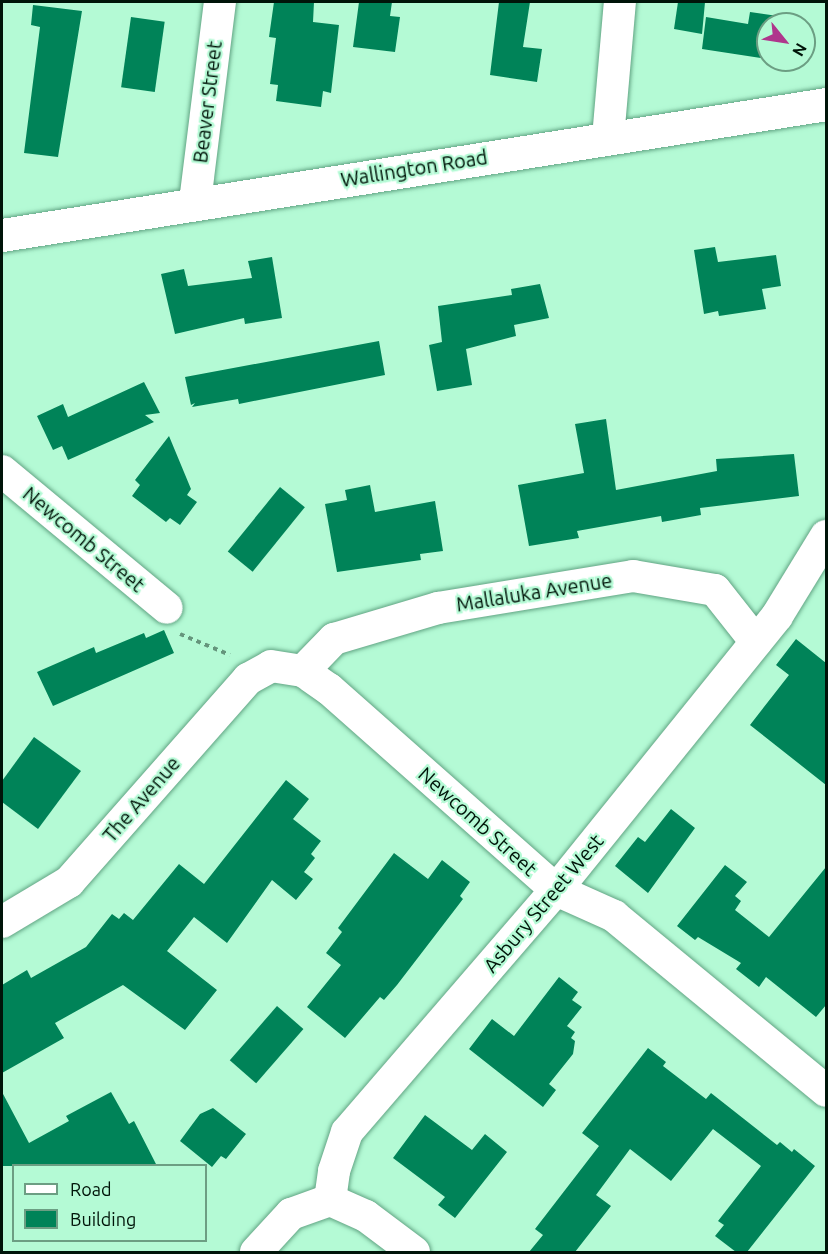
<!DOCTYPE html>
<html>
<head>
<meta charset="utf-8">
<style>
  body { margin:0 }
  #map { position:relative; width:828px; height:1254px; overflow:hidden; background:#b4fad5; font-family:Ubuntu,sans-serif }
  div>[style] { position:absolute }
  .building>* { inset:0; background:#008358; transform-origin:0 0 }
  .path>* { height:4px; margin-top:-2px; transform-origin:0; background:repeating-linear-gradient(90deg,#65957c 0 4.5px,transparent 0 9px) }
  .roads { filter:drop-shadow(0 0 2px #61a483) drop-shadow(0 0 2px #61a483) }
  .street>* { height:32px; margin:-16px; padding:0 16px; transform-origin:16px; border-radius:16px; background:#fff }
  .secondary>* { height:33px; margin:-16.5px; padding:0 16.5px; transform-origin:16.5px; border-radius:16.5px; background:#fff }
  span { translate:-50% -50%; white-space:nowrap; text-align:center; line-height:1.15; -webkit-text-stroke:4.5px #b4fad5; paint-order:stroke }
  .street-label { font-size:20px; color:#001409 }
  .frame { position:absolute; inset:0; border:3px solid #001409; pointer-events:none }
  .legend { position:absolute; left:12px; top:1164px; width:195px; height:78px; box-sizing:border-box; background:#b4fad5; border:2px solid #6c9e83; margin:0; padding:8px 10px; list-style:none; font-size:18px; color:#001409 }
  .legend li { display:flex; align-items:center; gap:12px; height:30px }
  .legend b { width:30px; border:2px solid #6c9e83 }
  .north { position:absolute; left:756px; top:12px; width:60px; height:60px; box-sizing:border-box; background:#b4fad5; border:2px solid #6c9e83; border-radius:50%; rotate:120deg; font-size:16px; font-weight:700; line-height:24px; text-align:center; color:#001409 }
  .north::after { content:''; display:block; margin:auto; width:21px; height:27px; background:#af368c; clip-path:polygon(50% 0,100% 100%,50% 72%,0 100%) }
</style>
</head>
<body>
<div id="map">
  <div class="building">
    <div style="clip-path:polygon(274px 2px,314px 2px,313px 22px,339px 25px,331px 93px,323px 91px,321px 107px,276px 101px,278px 85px,270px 84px,276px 38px,269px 37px)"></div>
    <div style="clip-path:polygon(359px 2px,392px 2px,390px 16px,400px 17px,395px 52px,353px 47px)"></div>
    <div style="clip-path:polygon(499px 2px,530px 2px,523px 47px,542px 49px,537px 82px,490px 75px)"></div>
    <div style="clip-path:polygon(678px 2px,705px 2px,702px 34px,674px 29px)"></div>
    <div style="clip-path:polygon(33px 5px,82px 11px,58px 157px,24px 153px,40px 27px,31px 25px)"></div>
    <div style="clip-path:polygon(750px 12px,806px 20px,804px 35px,804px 24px,768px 24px,768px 59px,702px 49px,706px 17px,748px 24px)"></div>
    <div style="left:131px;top:17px;width:34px;height:71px;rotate:8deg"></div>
    <div style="clip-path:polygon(715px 247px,718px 262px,776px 255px,781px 286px,762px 289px,766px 309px,719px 316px,718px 311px,704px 314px,694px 250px)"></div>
    <div style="clip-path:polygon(272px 257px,282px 318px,245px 324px,244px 318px,175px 334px,161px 274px,184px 269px,188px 286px,252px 278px,248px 261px)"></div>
    <div style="clip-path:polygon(540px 284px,549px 318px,514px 325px,516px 336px,466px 349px,472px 385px,437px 391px,429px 345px,442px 342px,438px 306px,512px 295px,511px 289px)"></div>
    <div style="clip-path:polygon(379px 341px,385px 375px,239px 404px,238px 399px,192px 407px,195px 403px,191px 405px,185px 377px)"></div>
    <div style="clip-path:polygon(144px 382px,160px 413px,145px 415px,154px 422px,68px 460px,62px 446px,53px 450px,37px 416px,63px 404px,68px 417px)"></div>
    <div style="clip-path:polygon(606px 419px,616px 490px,717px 471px,716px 459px,794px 454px,799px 496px,700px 508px,701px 515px,662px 522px,661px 516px,577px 531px,579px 538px,529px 546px,518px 485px,584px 473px,575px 424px)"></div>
    <div style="clip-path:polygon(169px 436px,191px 489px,187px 495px,197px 502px,180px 525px,170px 518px,166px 522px,132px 496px,140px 485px,135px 480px)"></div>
    <div style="clip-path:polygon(370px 485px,375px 512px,435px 501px,443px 551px,420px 554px,421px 560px,337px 572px,325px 504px,347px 500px,345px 490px)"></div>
    <div style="left:280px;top:487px;width:32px;height:83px;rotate:39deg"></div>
    <div style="clip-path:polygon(164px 630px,174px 653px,53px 706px,37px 672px,94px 647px,96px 653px,144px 633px,146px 638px)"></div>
    <div style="clip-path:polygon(796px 639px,826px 663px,826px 785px,750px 725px,789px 675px,776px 665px)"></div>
    <div style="clip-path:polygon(34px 737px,81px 771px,38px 829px,2px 802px,2px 781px)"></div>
    <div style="clip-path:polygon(286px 780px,309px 799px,293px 819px,321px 841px,311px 854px,315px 858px,304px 872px,313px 879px,296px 900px,272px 880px,227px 943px,194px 917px,167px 951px,217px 990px,185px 1030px,123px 985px,55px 1023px,64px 1038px,2px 1073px,2px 985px,27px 970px,31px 978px,86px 947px,112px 914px,119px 919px,124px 913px,133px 920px,179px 864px,204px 884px)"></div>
    <div style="clip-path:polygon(671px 809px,695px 828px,648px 893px,615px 866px,638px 837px,645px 842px)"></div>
    <div style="clip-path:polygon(394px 853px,428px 879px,442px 860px,470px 882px,460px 896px,463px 899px,397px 985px,384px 1000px,380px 997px,345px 1038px,307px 1007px,341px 965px,326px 953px,342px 932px,338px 928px)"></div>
    <div style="clip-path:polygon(725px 865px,747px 882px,735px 896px,741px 901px,735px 910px,769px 937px,826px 867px,826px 1005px,816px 1017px,766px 977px,759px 987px,736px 969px,741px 963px,698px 937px,695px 940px,677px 926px)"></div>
    <div style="clip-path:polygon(559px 977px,578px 992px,572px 1000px,582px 1007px,567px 1026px,575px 1032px,571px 1038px,575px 1041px,573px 1054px,549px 1084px,556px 1090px,543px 1107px,469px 1049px,492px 1019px,514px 1036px)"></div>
    <div style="left:277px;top:1006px;width:35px;height:72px;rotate:41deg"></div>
    <div style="clip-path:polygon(648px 1048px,666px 1062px,663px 1066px,706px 1099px,711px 1093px,777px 1145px,780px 1142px,792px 1152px,794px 1149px,815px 1166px,747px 1252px,736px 1252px,715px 1236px,724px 1225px,718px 1221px,761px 1166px,713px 1129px,671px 1181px,630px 1149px,596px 1195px,611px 1206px,575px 1252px,529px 1252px,543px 1235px,535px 1229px,599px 1146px,582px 1133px)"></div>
    <div style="clip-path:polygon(2px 1092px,29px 1143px,69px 1121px,66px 1116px,111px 1092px,129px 1124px,134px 1121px,157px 1166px,2px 1166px)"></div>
    <div style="clip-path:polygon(213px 1108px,246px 1134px,226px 1159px,221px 1156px,212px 1167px,180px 1141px,200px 1114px)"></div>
    <div style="clip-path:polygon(425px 1115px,472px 1150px,485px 1134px,507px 1152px,455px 1218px,438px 1205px,445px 1197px,393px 1158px)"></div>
  </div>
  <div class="path">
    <div style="left:180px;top:634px;width:54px;rotate:22.8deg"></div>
  </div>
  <div class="roads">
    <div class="street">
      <div style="left:608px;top:138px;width:137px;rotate:-85deg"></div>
      <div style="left:195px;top:202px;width:202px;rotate:-82.9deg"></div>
      <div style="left:2px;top:471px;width:214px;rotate:39.7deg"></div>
      <div style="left:303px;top:671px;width:45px;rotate:-45.9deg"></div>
      <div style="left:334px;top:639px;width:109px;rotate:-16.6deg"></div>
      <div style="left:438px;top:608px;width:198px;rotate:-9.3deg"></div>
      <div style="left:633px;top:576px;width:83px;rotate:9.7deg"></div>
      <div style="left:715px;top:590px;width:66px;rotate:51.7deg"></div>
      <div style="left:2px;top:922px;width:78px;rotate:-30.8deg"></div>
      <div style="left:69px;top:882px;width:271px;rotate:-48.6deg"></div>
      <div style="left:248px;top:679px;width:26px;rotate:-29deg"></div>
      <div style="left:271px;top:666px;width:32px;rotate:9deg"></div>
      <div style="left:303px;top:671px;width:32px;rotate:35deg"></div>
      <div style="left:329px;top:689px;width:303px;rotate:41.5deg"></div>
      <div style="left:556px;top:890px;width:64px;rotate:24.1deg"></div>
      <div style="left:614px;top:916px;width:275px;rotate:39.5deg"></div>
      <div style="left:330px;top:1200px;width:29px;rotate:-82deg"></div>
      <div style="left:334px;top:1171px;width:41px;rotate:-71.6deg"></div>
      <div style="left:347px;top:1132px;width:320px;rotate:-49.2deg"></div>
      <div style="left:556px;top:890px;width:352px;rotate:-51.1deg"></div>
      <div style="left:777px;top:616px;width:94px;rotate:-58.5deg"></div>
      <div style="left:330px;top:1200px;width:39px;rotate:24deg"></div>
      <div style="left:366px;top:1216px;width:60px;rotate:36.9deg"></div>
      <div style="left:256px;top:1252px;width:52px;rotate:-47.4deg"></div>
      <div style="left:291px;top:1214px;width:41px;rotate:-19.7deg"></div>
    </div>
    <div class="secondary">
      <div style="left:2px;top:235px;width:834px;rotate:-9.03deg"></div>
    </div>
  </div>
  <div class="street-label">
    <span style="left:207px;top:102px;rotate:-83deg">Beaver Street</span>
    <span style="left:414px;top:168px;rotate:-9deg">Wallington Road</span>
    <span style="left:84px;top:539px;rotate:40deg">Newcomb Street</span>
    <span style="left:534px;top:592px;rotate:-9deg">Mallaluka Avenue</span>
    <span style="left:141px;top:799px;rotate:-49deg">The Avenue</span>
    <span style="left:478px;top:821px;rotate:42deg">Newcomb Street</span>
    <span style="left:543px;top:903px;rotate:-50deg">Asbury Street West</span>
  </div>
  <div class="frame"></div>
  <ul class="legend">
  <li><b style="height:8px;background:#fff"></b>Road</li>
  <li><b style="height:16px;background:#008358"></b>Building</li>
  </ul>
  <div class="north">N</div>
</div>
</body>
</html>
